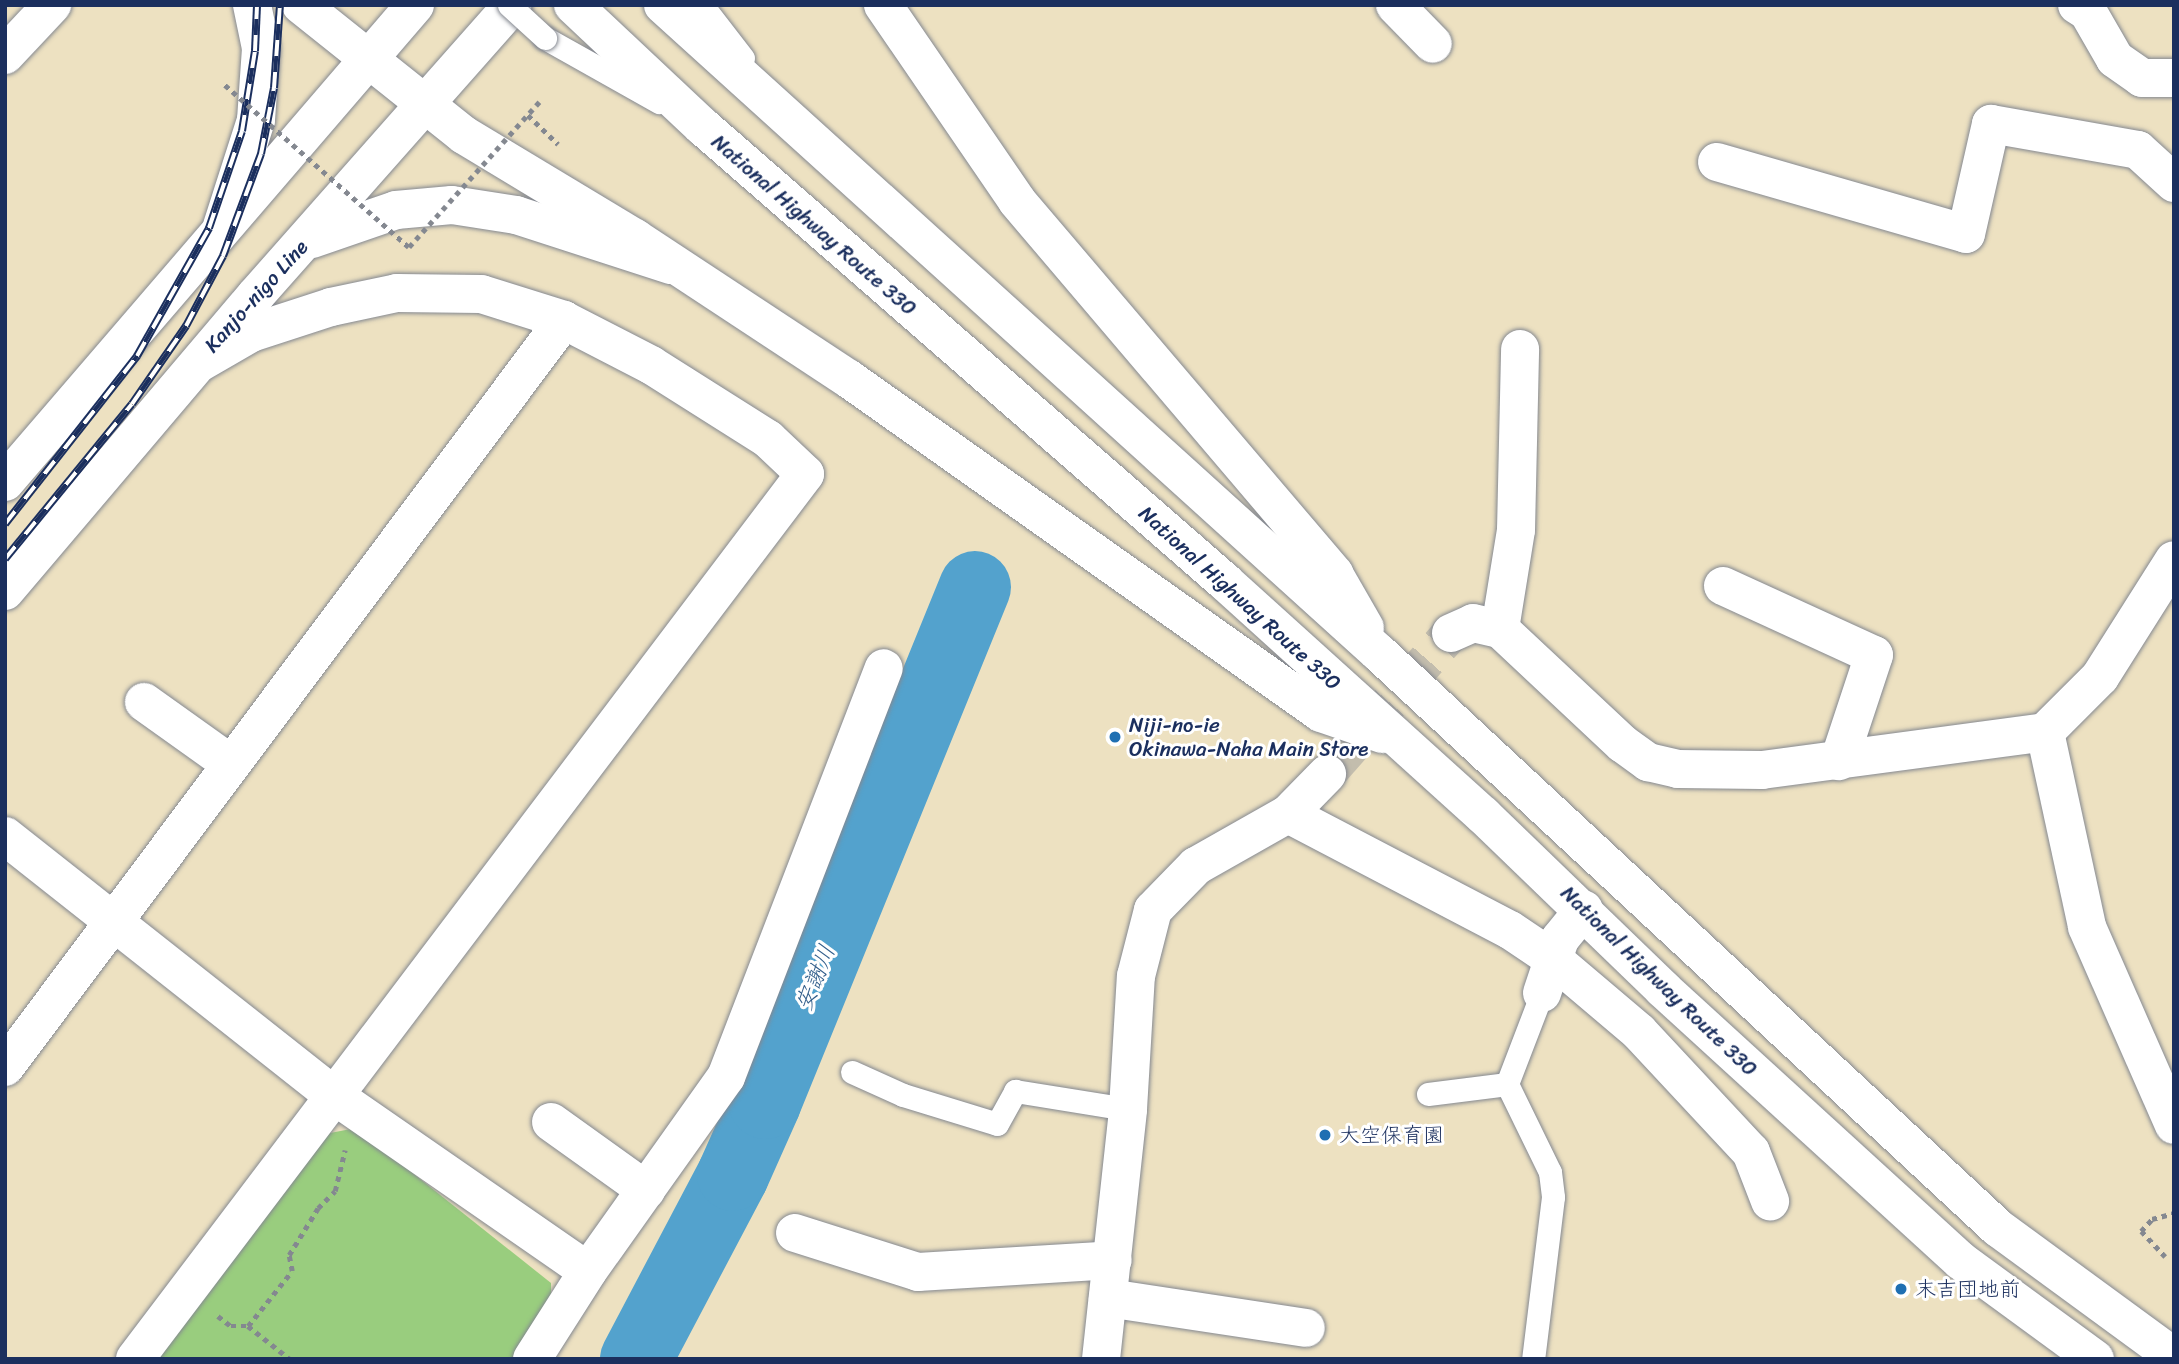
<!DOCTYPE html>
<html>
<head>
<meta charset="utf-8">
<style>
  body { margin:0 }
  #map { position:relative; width:2179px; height:1364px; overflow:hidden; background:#ede1c1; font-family:Sriracha,"Klee One",sans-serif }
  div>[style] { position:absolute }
  .green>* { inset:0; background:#99cd7e }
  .river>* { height:72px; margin:-36px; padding:0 36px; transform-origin:36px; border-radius:36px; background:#53a2cd }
  .minor-tunnel>* { height:38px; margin-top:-19px; transform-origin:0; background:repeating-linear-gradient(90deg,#c3bdad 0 38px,transparent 0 57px) }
  .path>* { height:4.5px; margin-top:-2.25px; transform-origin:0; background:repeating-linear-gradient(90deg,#848890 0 5px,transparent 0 10px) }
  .roads { filter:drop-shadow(0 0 2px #848890) drop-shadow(0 0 2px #848890) }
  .service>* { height:23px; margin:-11.5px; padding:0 11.5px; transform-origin:11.5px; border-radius:11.5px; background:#fff }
  .minor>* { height:38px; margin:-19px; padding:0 19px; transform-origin:19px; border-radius:19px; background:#fff }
  .primary>* { height:38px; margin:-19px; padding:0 19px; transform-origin:19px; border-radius:19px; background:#fff }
  .trunk>* { height:38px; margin:-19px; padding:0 19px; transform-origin:19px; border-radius:19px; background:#fff }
  .rail>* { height:8px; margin-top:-4px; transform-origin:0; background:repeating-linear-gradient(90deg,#fff 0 16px,#1b2f5e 0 32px); box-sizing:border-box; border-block:2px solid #1b2f5e }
  .path-bridge>* { height:4.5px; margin-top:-2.25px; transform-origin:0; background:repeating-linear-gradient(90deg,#848890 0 5px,transparent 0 10px) }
  .bridges { filter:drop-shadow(0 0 2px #848890) drop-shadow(0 0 2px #848890) }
  .service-bridge>* { height:23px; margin:-11.5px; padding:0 11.5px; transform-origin:11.5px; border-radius:11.5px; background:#fff }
  .dots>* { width:19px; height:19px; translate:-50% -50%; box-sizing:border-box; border:4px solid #fff; border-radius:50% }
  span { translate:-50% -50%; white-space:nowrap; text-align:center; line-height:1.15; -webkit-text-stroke:6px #fff; paint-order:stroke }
  .street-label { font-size:21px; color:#1b2f5e }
  .poi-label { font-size:21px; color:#1b2f5e }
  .left { translate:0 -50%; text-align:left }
  .water-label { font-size:23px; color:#315d8a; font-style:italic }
  .frame { position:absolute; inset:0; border:7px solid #1b2f5e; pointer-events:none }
</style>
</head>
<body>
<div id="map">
  <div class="green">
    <div style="clip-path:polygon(356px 1128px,551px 1283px,551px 1302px,514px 1359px,158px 1359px,325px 1134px)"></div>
  </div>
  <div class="river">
    <div style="left:636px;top:1359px;width:208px;rotate:-62.2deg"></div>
    <div style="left:733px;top:1175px;width:79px;rotate:-66deg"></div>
    <div style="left:765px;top:1103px;width:557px;rotate:-67.85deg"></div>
  </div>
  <div class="minor-tunnel">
    <div style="left:1327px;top:774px;width:188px;rotate:-48.7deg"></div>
  </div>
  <div class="path">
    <div style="left:528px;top:115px;width:42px;rotate:44deg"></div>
    <div style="left:2165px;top:1257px;width:35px;rotate:-133deg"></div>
    <div style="left:2141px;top:1231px;width:16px;rotate:-47deg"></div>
    <div style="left:2152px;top:1219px;width:23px;rotate:-15deg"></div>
    <div style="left:218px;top:1316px;width:16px;rotate:38deg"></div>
    <div style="left:231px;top:1326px;width:17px"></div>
    <div style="left:248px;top:1326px;width:53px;rotate:38.2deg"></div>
    <div style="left:248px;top:1326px;width:70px;rotate:-51.3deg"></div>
    <div style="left:292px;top:1271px;width:16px;rotate:-101deg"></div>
    <div style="left:289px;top:1255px;width:55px;rotate:-58.3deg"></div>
    <div style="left:318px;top:1208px;width:24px;rotate:-45deg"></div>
    <div style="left:335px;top:1191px;width:42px;rotate:-76.3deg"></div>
  </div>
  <div class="roads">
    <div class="service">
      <div style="left:702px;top:5px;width:67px;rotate:52.3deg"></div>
      <div style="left:545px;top:38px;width:131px;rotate:29.3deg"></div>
      <div style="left:852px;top:1072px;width:56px;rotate:24.3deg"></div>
      <div style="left:903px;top:1095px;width:98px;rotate:17.1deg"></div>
      <div style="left:997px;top:1124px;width:38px;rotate:-61deg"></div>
      <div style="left:1015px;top:1091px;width:114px;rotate:9.1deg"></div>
      <div style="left:1507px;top:1084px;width:98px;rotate:64deg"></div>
      <div style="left:1550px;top:1172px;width:25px;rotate:83deg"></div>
      <div style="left:1553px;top:1197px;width:163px;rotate:97deg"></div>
      <div style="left:1428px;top:1094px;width:80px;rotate:-7.2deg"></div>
      <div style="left:1507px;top:1084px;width:97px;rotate:-69deg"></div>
    </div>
    <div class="minor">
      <div style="left:1395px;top:5px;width:54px;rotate:45.7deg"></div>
      <div style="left:2077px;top:5px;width:13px;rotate:32deg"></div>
      <div style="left:2088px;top:12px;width:54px;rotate:60.1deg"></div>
      <div style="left:2115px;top:59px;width:33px;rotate:35deg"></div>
      <div style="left:2142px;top:78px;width:32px"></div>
      <div style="left:5px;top:55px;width:69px;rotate:-46.8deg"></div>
      <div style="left:1717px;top:162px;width:259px;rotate:16.1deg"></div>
      <div style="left:1966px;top:234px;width:113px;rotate:-77.2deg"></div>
      <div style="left:1991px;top:124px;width:149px;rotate:10deg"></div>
      <div style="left:2138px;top:150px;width:49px;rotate:42.5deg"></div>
      <div style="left:1723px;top:586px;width:166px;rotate:24.6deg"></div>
      <div style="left:1874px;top:655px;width:112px;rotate:108.3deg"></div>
      <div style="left:1500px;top:629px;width:100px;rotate:-80.8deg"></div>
      <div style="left:1516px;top:530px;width:181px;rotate:-88.7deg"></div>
      <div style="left:1451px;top:633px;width:24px;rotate:-24deg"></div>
      <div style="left:1473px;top:623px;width:28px;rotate:13deg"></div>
      <div style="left:1500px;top:629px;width:168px;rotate:43.1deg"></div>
      <div style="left:1623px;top:744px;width:31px;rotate:36deg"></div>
      <div style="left:1648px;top:762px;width:31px;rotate:13deg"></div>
      <div style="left:1678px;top:769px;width:84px;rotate:0.7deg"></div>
      <div style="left:1762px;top:770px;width:286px;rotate:-7.6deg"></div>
      <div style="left:2045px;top:732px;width:78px;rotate:-45deg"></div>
      <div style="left:2100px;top:677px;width:138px;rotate:-57.7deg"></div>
      <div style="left:144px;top:702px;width:107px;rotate:35.5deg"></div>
      <div style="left:2045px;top:732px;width:199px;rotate:77.8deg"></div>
      <div style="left:2087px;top:927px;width:216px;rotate:66.3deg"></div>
      <div style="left:1288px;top:814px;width:250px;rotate:27.6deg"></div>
      <div style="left:1510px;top:930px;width:52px;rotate:34deg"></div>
      <div style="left:1553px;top:959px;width:113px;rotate:40.3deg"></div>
      <div style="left:1639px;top:1032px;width:164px;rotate:47deg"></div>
      <div style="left:1751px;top:1152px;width:53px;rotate:68.8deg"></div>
      <div style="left:5px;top:836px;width:417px;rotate:38.3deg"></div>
      <div style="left:332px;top:1094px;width:311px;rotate:34.7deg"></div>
      <div style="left:1542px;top:993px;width:57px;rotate:-71.6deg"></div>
      <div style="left:1560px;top:939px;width:38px;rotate:-51deg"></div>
      <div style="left:5px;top:1067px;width:933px;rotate:-53.19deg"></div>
      <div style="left:551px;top:1122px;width:117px;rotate:35.6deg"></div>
      <div style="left:795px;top:1233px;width:129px;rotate:17.6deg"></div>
      <div style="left:918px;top:1272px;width:195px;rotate:-3.5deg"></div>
      <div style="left:1108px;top:1298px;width:200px;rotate:8.6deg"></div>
      <div style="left:135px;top:1359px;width:1110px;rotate:-52.87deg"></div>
      <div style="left:805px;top:474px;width:51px;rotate:-136.6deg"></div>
      <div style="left:768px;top:439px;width:138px;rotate:-147.7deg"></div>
      <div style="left:651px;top:365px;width:98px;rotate:-152.7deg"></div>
      <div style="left:564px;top:320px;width:87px;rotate:-162.6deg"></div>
      <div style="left:481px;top:294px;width:84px;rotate:-179.3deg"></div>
      <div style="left:397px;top:293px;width:67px;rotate:168deg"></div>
      <div style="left:331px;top:307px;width:84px;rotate:162deg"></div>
      <div style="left:251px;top:333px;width:58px;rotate:149.9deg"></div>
      <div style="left:532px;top:1359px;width:104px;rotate:-57.5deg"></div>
      <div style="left:588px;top:1271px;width:238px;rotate:-54.6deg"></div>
      <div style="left:726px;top:1077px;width:438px;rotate:-68.9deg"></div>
      <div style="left:1101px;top:1359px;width:251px;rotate:-83.8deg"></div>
      <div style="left:1128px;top:1109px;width:133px;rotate:-86.6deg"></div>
      <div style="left:1136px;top:976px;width:68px;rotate:-75.6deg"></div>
      <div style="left:1153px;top:910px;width:62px;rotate:-45.7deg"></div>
      <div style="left:1196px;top:866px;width:106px;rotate:-29.5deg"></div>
      <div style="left:1288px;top:814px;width:56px;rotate:-45.7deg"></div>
    </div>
    <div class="primary">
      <div style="left:312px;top:239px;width:89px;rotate:-19deg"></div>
      <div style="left:396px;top:210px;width:56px;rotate:-5.1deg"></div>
      <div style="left:452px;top:205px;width:65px;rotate:8.9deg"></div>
      <div style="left:516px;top:215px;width:163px;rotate:17.9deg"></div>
      <div style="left:5px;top:482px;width:629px;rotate:-49.32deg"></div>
      <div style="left:5px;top:591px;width:388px;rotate:-49.7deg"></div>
      <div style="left:256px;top:295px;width:387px;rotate:-48.5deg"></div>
    </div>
    <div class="trunk">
      <div style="left:301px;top:5px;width:208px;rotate:38.6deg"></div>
      <div style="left:464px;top:135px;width:200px;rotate:31.1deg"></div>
      <div style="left:635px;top:238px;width:256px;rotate:33.4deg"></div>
      <div style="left:849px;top:379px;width:578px;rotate:35.28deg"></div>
      <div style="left:1321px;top:713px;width:65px;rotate:19deg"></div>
      <div style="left:573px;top:5px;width:177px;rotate:43.2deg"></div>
      <div style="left:702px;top:126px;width:694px;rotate:41.08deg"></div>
      <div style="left:1225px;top:582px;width:348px;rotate:42.1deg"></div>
      <div style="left:1483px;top:815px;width:250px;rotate:44deg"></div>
      <div style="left:1663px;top:989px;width:403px;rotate:42.4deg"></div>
      <div style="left:1961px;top:1261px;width:166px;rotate:36.2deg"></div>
      <div style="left:663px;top:5px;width:966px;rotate:42.15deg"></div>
      <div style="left:1379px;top:653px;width:845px;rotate:42.89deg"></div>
      <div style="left:1998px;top:1228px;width:218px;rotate:36.2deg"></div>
      <div style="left:883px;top:5px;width:237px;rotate:55.6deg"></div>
      <div style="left:1017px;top:201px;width:490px;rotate:49.6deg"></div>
      <div style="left:1334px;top:574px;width:62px;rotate:60.1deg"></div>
      <div style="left:222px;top:226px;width:111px;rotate:-72.2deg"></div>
      <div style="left:256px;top:120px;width:72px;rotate:-86deg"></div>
      <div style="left:261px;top:48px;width:44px;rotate:-101.8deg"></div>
    </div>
  </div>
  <div class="rail">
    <div style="left:5px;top:524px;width:214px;rotate:-51.8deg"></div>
    <div style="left:137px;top:356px;width:147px;rotate:-60.6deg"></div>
    <div style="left:209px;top:228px;width:102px;rotate:-71.2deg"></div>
    <div style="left:242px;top:131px;width:81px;rotate:-80.8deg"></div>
    <div style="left:255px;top:51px;width:46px;rotate:-87.5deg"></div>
    <div style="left:5px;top:559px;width:200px;rotate:-50.7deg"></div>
    <div style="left:132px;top:404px;width:95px;rotate:-55.3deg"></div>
    <div style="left:186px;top:326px;width:79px;rotate:-62.1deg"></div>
    <div style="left:223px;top:256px;width:109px;rotate:-69.6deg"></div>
    <div style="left:261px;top:154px;width:67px;rotate:-78.9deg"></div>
    <div style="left:274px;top:88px;width:83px;rotate:-85.9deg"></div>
  </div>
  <div class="path-bridge">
    <div style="left:225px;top:85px;width:245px;rotate:41.4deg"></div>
    <div style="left:409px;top:247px;width:198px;rotate:-48.1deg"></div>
  </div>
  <div class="bridges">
    <div class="service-bridge">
      <div style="left:509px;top:5px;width:49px;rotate:42.5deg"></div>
    </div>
  </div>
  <div class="dots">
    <div style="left:1115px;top:737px;background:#1f6fb2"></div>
    <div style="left:1325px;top:1135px;background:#1f6fb2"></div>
    <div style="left:1901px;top:1289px;background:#1f6fb2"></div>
  </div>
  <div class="street-label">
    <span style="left:814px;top:225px;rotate:41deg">National Highway Route 330</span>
    <span style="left:256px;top:296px;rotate:-48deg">Kanjo-nigo Line</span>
    <span style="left:1240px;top:598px;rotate:42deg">National Highway Route 330</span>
    <span style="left:1659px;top:981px;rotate:44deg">National Highway Route 330</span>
  </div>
  <div class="poi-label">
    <span class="left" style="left:1129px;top:737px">Niji-no-ie<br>Okinawa-Naha Main Store</span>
    <span class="left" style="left:1339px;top:1135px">大空保育園</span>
    <span class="left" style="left:1915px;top:1289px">末吉団地前</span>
  </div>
  <div class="water-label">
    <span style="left:816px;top:978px;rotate:-68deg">安謝川</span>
  </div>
  <div class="frame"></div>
</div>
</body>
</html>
